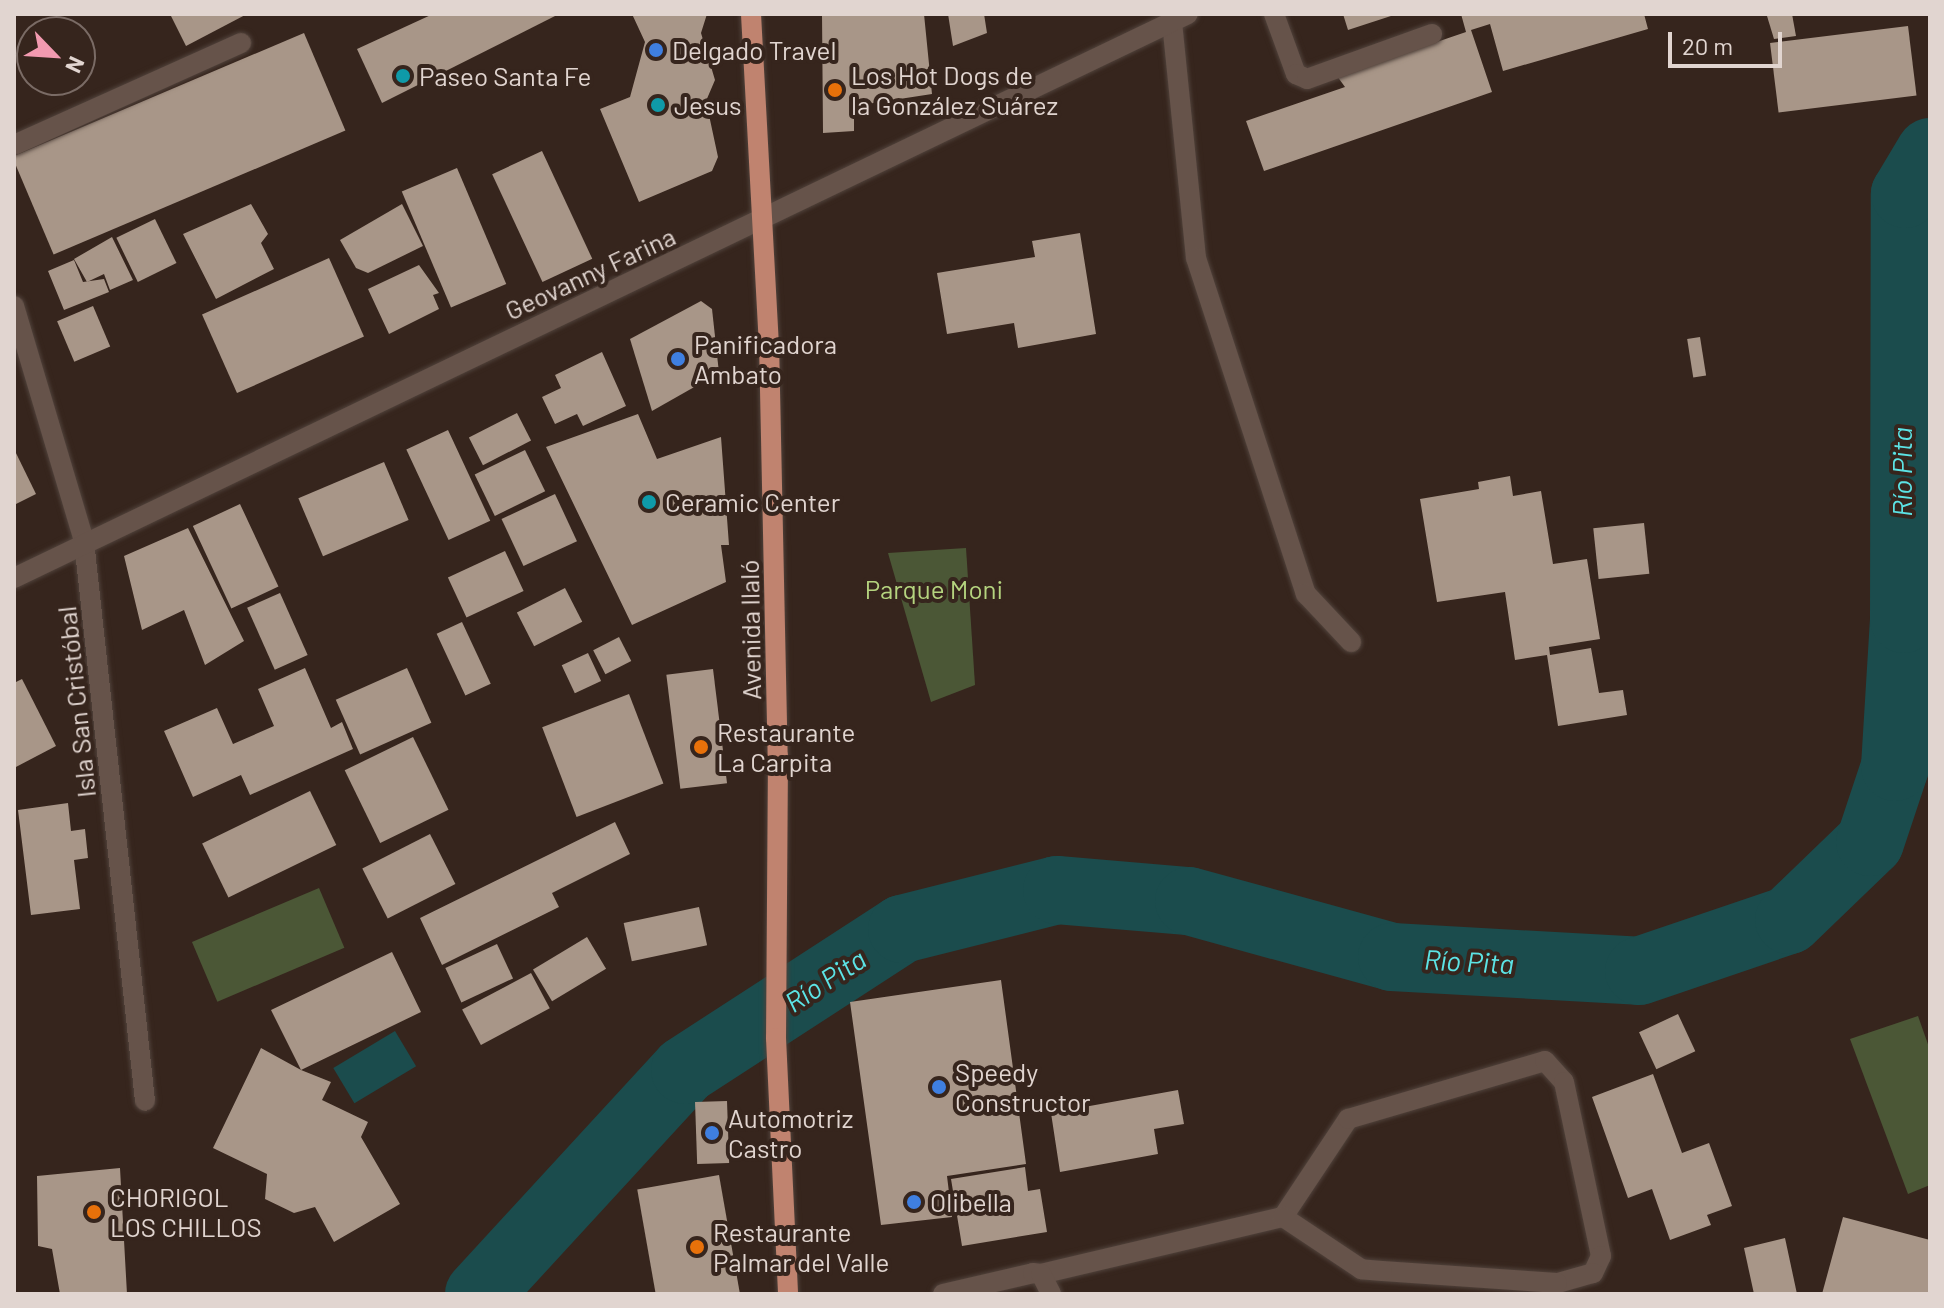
<!DOCTYPE html>
<html>
<head>
<meta charset="utf-8">
<style>
  body { margin:0 }
  #map { position:relative; width:1944px; height:1308px; overflow:hidden; background:#36251d; font-family:Barlow,sans-serif }
  div>[style] { position:absolute }
  .green>* { inset:0; background:#4b5736; transform-origin:0 0 }
  .water>* { inset:0; background:#1b4c4d; transform-origin:0 0 }
  .river>* { height:68px; margin:-34px; padding:0 34px; transform-origin:34px; border-radius:34px; background:#1b4c4d }
  .building>* { inset:0; background:#a89688; transform-origin:0 0 }
  .roads { filter:drop-shadow(0 0 2px #50423b) drop-shadow(0 0 2px #50423b) }
  .minor>* { height:20px; margin:-10px; padding:0 10px; transform-origin:10px; border-radius:10px; background:#66534a }
  .major>* { height:20px; margin:-10px; padding:0 10px; transform-origin:10px; border-radius:10px; background:#c0836f }
  .dots>* { width:22px; height:22px; translate:-50% -50%; box-sizing:border-box; border:4px solid #36251d; border-radius:50% }
  span { translate:-50% -50%; white-space:nowrap; text-align:center; line-height:1.15; -webkit-text-stroke:8px #36251d; paint-order:stroke }
  .poi-label { font-size:26px; color:#e1d5d0 }
  .left { translate:0 -50%; text-align:left }
  .street-label { font-size:26px; color:#e1d5d0 }
  .park-label { font-size:26px; color:#b5d47f }
  .water-label { font-size:28px; color:#5ce3e5; font-style:italic }
  .frame { position:absolute; inset:0; border:16px solid #e1d5d0; pointer-events:none }
  .north { position:absolute; left:16px; top:16px; width:80px; height:80px; box-sizing:border-box; background:#36251d; border:2px solid #7a6b65; border-radius:50%; rotate:115deg; font-size:22px; font-weight:700; line-height:32px; text-align:center; color:#e1d5d0 }
  .north::after { content:''; display:block; margin:auto; width:28px; height:36px; background:#f29ab0; clip-path:polygon(50% 0,100% 100%,50% 72%,0 100%) }
  .scale { position:absolute; left:1668px; top:32px; width:114px; height:36px; box-sizing:border-box; border:4px solid #e1d5d0; border-top:0; padding-left:10px; font-size:24px; line-height:28px; white-space:nowrap; color:#e1d5d0; -webkit-text-stroke:6px #36251d; paint-order:stroke }
</style>
</head>
<body>
<div id="map">
  <div class="green">
    <div style="clip-path:polygon(966px 548px,975px 685px,931px 702px,888px 553px)"></div>
    <div style="left:319px;top:888px;width:65px;height:138px;rotate:67deg"></div>
    <div style="clip-path:polygon(1918px 1016px,1930px 1050px,1930px 1185px,1908px 1194px,1850px 1039px)"></div>
  </div>
  <div class="water">
    <div style="left:395px;top:1031px;width:41px;height:72px;rotate:59deg"></div>
  </div>
  <div class="river">
    <div style="left:479px;top:1294px;width:304px;rotate:-47.4deg"></div>
    <div style="left:685px;top:1070px;width:259px;rotate:-33deg"></div>
    <div style="left:902px;top:929px;width:160px;rotate:-14.1deg"></div>
    <div style="left:1057px;top:890px;width:132px;rotate:4.8deg"></div>
    <div style="left:1189px;top:901px;width:211px;rotate:15.4deg"></div>
    <div style="left:1392px;top:957px;width:247px;rotate:3.2deg"></div>
    <div style="left:1639px;top:971px;width:158px;rotate:-18.8deg"></div>
    <div style="left:1789px;top:920px;width:112px;rotate:-43.9deg"></div>
    <div style="left:1870px;top:842px;width:79px;rotate:-71.6deg"></div>
    <div style="left:1895px;top:767px;width:148px;rotate:-86.5deg"></div>
    <div style="left:1904px;top:619px;width:425px;rotate:-89.9deg"></div>
    <div style="left:1905px;top:194px;width:49px;rotate:-59.2deg"></div>
  </div>
  <div class="building">
    <div style="clip-path:polygon(170px 14px,247px 14px,186px 46px)"></div>
    <div style="clip-path:polygon(433px 14px,559px 14px,382px 103px,357px 49px)"></div>
    <div style="clip-path:polygon(632px 14px,707px 14px,701px 33px,715px 80px,706px 101px,718px 157px,712px 171px,639px 202px,600px 109px,630px 97px,645px 42px)"></div>
    <div style="clip-path:polygon(822px 14px,924px 14px,932px 94px,854px 106px,854px 131px,823px 133px)"></div>
    <div style="clip-path:polygon(948px 14px,984px 14px,987px 33px,953px 46px)"></div>
    <div style="clip-path:polygon(1343px 14px,1394px 14px,1394px 15px,1348px 30px)"></div>
    <div style="clip-path:polygon(1461px 14px,1644px 14px,1648px 29px,1503px 71px,1490px 24px,1471px 30px,1492px 92px,1264px 171px,1246px 121px,1345px 87px,1337px 76px,1466px 32px)"></div>
    <div style="clip-path:polygon(1792px 14px,1796px 36px,1774px 39px,1767px 16px)"></div>
    <div style="left:1908px;top:26px;width:70px;height:139px;rotate:83deg"></div>
    <div style="left:304px;top:33px;width:106px;height:317px;rotate:67deg"></div>
    <div style="left:542px;top:151px;width:119px;height:55px;rotate:65deg"></div>
    <div style="left:457px;top:168px;width:126px;height:60px;rotate:67deg"></div>
    <div style="clip-path:polygon(251px 204px,268px 234px,261px 243px,274px 269px,216px 299px,183px 234px)"></div>
    <div style="clip-path:polygon(402px 204px,423px 246px,368px 273px,356px 268px,340px 240px)"></div>
    <div style="left:155px;top:219px;width:49px;height:43px;rotate:64deg"></div>
    <div style="clip-path:polygon(1080px 233px,1096px 334px,1018px 348px,1014px 323px,947px 334px,937px 273px,1035px 257px,1032px 241px)"></div>
    <div style="clip-path:polygon(112px 237px,133px 280px,110px 290px,104px 274px,87px 282px,74px 259px)"></div>
    <div style="left:329px;top:258px;width:86px;height:139px;rotate:66deg"></div>
    <div style="clip-path:polygon(74px 260px,83px 282px,104px 279px,109px 292px,64px 310px,48px 271px)"></div>
    <div style="clip-path:polygon(419px 265px,439px 293px,433px 295px,439px 309px,389px 334px,368px 289px)"></div>
    <div style="clip-path:polygon(701px 301px,712px 309px,719px 373px,652px 411px,630px 339px)"></div>
    <div style="left:93px;top:306px;width:44px;height:39px;rotate:67deg"></div>
    <div style="left:1700px;top:337px;width:39px;height:13px;rotate:81deg"></div>
    <div style="clip-path:polygon(602px 352px,626px 406px,583px 426px,577px 414px,555px 424px,542px 397px,561px 388px,555px 375px)"></div>
    <div style="left:517px;top:413px;width:31px;height:54px;rotate:63deg"></div>
    <div style="clip-path:polygon(638px 414px,657px 459px,721px 437px,729px 545px,721px 545px,726px 582px,632px 625px,546px 447px)"></div>
    <div style="left:448px;top:430px;width:100px;height:46px;rotate:65deg"></div>
    <div style="clip-path:polygon(14px 449px,36px 494px,14px 505px)"></div>
    <div style="left:525px;top:450px;width:46px;height:56px;rotate:64deg"></div>
    <div style="left:384px;top:462px;width:63px;height:93px;rotate:67deg"></div>
    <div style="clip-path:polygon(1510px 476px,1513px 496px,1541px 491px,1553px 564px,1587px 559px,1600px 639px,1549px 647px,1550px 655px,1591px 648px,1599px 693px,1623px 690px,1627px 715px,1558px 726px,1547px 655px,1515px 660px,1505px 592px,1437px 602px,1420px 499px,1479px 489px,1478px 482px)"></div>
    <div style="left:555px;top:494px;width:52px;height:59px;rotate:65deg"></div>
    <div style="left:240px;top:504px;width:91px;height:52px;rotate:65deg"></div>
    <div style="left:1644px;top:523px;width:51px;height:51px;rotate:84deg"></div>
    <div style="clip-path:polygon(188px 528px,244px 641px,205px 665px,184px 610px,142px 630px,124px 556px)"></div>
    <div style="left:505px;top:551px;width:44px;height:63px;rotate:65deg"></div>
    <div style="left:565px;top:588px;width:38px;height:54px;rotate:63deg"></div>
    <div style="left:280px;top:593px;width:68px;height:36px;rotate:66deg"></div>
    <div style="left:462px;top:622px;width:68px;height:28px;rotate:65deg"></div>
    <div style="left:619px;top:637px;width:27px;height:29px;rotate:63deg"></div>
    <div style="left:588px;top:653px;width:31px;height:29px;rotate:65deg"></div>
    <div style="clip-path:polygon(305px 668px,331px 728px,342px 722px,353px 749px,250px 795px,241px 775px,193px 797px,164px 731px,217px 708px,233px 744px,274px 726px,258px 689px)"></div>
    <div style="left:407px;top:668px;width:60px;height:78px;rotate:66deg"></div>
    <div style="left:713px;top:669px;width:115px;height:47px;rotate:83deg"></div>
    <div style="clip-path:polygon(22px 679px,56px 746px,14px 768px,14px 683px)"></div>
    <div style="left:629px;top:694px;width:96px;height:93px;rotate:69deg"></div>
    <div style="left:413px;top:737px;width:81px;height:76px;rotate:64deg"></div>
    <div style="left:310px;top:791px;width:60px;height:120px;rotate:64deg"></div>
    <div style="clip-path:polygon(68px 803px,71px 831px,85px 829px,88px 858px,74px 860px,80px 909px,31px 915px,18px 810px)"></div>
    <div style="clip-path:polygon(615px 822px,630px 854px,552px 893px,559px 907px,442px 965px,420px 918px)"></div>
    <div style="left:430px;top:834px;width:56px;height:76px;rotate:63deg"></div>
    <div style="left:699px;top:907px;width:39px;height:77px;rotate:78deg"></div>
    <div style="left:587px;top:937px;width:37px;height:63px;rotate:59deg"></div>
    <div style="left:497px;top:944px;width:38px;height:57px;rotate:65deg"></div>
    <div style="clip-path:polygon(392px 952px,421px 1012px,301px 1070px,331px 1082px,322px 1100px,368px 1122px,361px 1137px,400px 1204px,334px 1242px,315px 1207px,294px 1213px,265px 1199px,267px 1174px,213px 1148px,261px 1048px,301px 1070px,271px 1010px)"></div>
    <div style="left:531px;top:973px;width:40px;height:78px;rotate:62deg"></div>
    <div style="clip-path:polygon(1001px 980px,1026px 1164px,947px 1176px,952px 1217px,881px 1225px,850px 1002px)"></div>
    <div style="left:1678px;top:1014px;width:41px;height:43px;rotate:65deg"></div>
    <div style="clip-path:polygon(1653px 1074px,1682px 1153px,1709px 1143px,1732px 1206px,1707px 1215px,1711px 1225px,1670px 1240px,1652px 1189px,1628px 1198px,1592px 1097px)"></div>
    <div style="clip-path:polygon(1178px 1090px,1184px 1124px,1154px 1129px,1158px 1154px,1060px 1172px,1051px 1113px)"></div>
    <div style="left:727px;top:1101px;width:62px;height:32px;rotate:88deg"></div>
    <div style="clip-path:polygon(1025px 1167px,1028px 1191px,1040px 1189px,1047px 1232px,962px 1246px,951px 1179px)"></div>
    <div style="clip-path:polygon(120px 1168px,127px 1294px,60px 1294px,52px 1249px,38px 1246px,37px 1176px)"></div>
    <div style="left:719px;top:1175px;width:121px;height:83px;rotate:80deg"></div>
    <div style="clip-path:polygon(1843px 1217px,1930px 1240px,1930px 1294px,1822px 1294px)"></div>
    <div style="clip-path:polygon(1785px 1238px,1797px 1294px,1754px 1294px,1744px 1248px)"></div>
  </div>
  <div class="roads">
    <div class="minor">
      <div style="left:1274px;top:14px;width:64px;rotate:69.9deg"></div>
      <div style="left:1296px;top:74px;width:12px;rotate:24deg"></div>
      <div style="left:1307px;top:79px;width:133px;rotate:-19.8deg"></div>
      <div style="left:1172px;top:22px;width:237px;rotate:84.2deg"></div>
      <div style="left:1196px;top:258px;width:354px;rotate:71.9deg"></div>
      <div style="left:1306px;top:594px;width:66px;rotate:46.8deg"></div>
      <div style="left:14px;top:145px;width:249px;rotate:-24.2deg"></div>
      <div style="left:14px;top:306px;width:245px;rotate:73.4deg"></div>
      <div style="left:84px;top:541px;width:563px;rotate:83.78deg"></div>
      <div style="left:14px;top:578px;width:1302px;rotate:-25.66deg"></div>
      <div style="left:1041px;top:1274px;width:249px;rotate:-13.3deg"></div>
      <div style="left:1283px;top:1217px;width:118px;rotate:-56.4deg"></div>
      <div style="left:1348px;top:1119px;width:205px;rotate:-16.4deg"></div>
      <div style="left:1545px;top:1061px;width:28px;rotate:48deg"></div>
      <div style="left:1564px;top:1082px;width:178px;rotate:78deg"></div>
      <div style="left:1601px;top:1256px;width:19px;rotate:115deg"></div>
      <div style="left:1593px;top:1273px;width:37px;rotate:164deg"></div>
      <div style="left:1557px;top:1283px;width:175px;rotate:-176.1deg"></div>
      <div style="left:1382px;top:1271px;width:21px;rotate:-175deg"></div>
      <div style="left:1361px;top:1269px;width:94px;rotate:-146.3deg"></div>
      <div style="left:943px;top:1294px;width:92px;rotate:-13.1deg"></div>
      <div style="left:1033px;top:1273px;width:8px;rotate:7deg"></div>
      <div style="left:1041px;top:1274px;width:22px;rotate:63deg"></div>
    </div>
    <div class="major">
      <div style="left:751px;top:14px;width:328px;rotate:86.9deg"></div>
      <div style="left:769px;top:342px;width:414px;rotate:88.8deg"></div>
      <div style="left:778px;top:756px;width:282px;rotate:90.4deg"></div>
      <div style="left:776px;top:1038px;width:256px;rotate:87.3deg"></div>
    </div>
  </div>
  <div class="dots">
    <div style="left:656px;top:50px;background:#3f7fe0"></div>
    <div style="left:403px;top:76px;background:#0f9aa8"></div>
    <div style="left:835px;top:90px;background:#e8710a"></div>
    <div style="left:658px;top:105px;background:#0f9aa8"></div>
    <div style="left:678px;top:359px;background:#3f7fe0"></div>
    <div style="left:649px;top:502px;background:#0f9aa8"></div>
    <div style="left:701px;top:747px;background:#e8710a"></div>
    <div style="left:939px;top:1087px;background:#3f7fe0"></div>
    <div style="left:712px;top:1133px;background:#3f7fe0"></div>
    <div style="left:914px;top:1202px;background:#3f7fe0"></div>
    <div style="left:94px;top:1212px;background:#e8710a"></div>
    <div style="left:697px;top:1247px;background:#e8710a"></div>
  </div>
  <div class="poi-label">
    <span class="left" style="left:672px;top:50px">Delgado Travel</span>
    <span class="left" style="left:851px;top:90px">Los Hot Dogs de<br>la González Suárez</span>
    <span class="left" style="left:419px;top:76px">Paseo Santa Fe</span>
    <span class="left" style="left:674px;top:105px">Jesus</span>
    <span class="left" style="left:694px;top:359px">Panificadora<br>Ambato</span>
    <span class="left" style="left:665px;top:502px">Ceramic Center</span>
    <span class="left" style="left:717px;top:747px">Restaurante<br>La Carpita</span>
    <span class="left" style="left:955px;top:1087px">Speedy<br>Constructor</span>
    <span class="left" style="left:728px;top:1133px">Automotriz<br>Castro</span>
    <span class="left" style="left:110px;top:1212px">CHORIGOL<br>LOS CHILLOS</span>
    <span class="left" style="left:930px;top:1202px">Olibella</span>
    <span class="left" style="left:713px;top:1247px">Restaurante<br>Palmar del Valle</span>
  </div>
  <div class="street-label">
    <span style="left:590px;top:273px;rotate:-25deg">Geovanny Farina</span>
    <span style="left:750px;top:630px;rotate:-91deg">Avenida Ilaló</span>
    <span style="left:76px;top:702px;rotate:-96deg">Isla San Cristóbal</span>
  </div>
  <div class="park-label">
    <span style="left:934px;top:589px">Parque Moni</span>
  </div>
  <div class="water-label">
    <span style="left:1901px;top:472px;rotate:-90deg">Río Pita</span>
    <span style="left:1469px;top:961px;rotate:3deg">Río Pita</span>
    <span style="left:825px;top:980px;rotate:-33deg">Río Pita</span>
  </div>
  <div class="frame"></div>
  <div class="north">N</div>
  <div class="scale">20 m</div>
</div>
</body>
</html>
